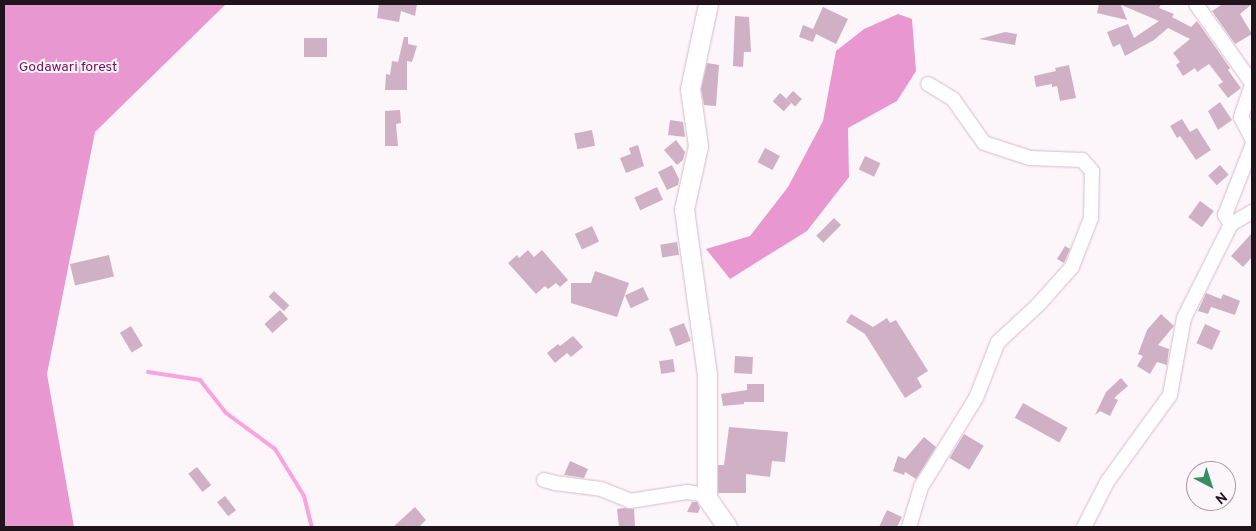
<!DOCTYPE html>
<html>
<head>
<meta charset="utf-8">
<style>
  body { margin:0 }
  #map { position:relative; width:1256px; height:531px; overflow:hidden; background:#fcf6fa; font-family:Overpass,sans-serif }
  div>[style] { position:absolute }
  .forest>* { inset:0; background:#e997d0 }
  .stream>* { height:4px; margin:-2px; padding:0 2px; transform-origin:2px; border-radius:2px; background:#f8a4df }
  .building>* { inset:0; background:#cfb0c5; transform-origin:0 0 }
  .roads { filter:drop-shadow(0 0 1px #d8b9cd) drop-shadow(0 0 1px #d8b9cd) }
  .street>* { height:14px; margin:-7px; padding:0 7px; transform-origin:7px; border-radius:7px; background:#fff }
  .secondary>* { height:19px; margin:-9.5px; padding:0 9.5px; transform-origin:9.5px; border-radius:9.5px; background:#fff }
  span { translate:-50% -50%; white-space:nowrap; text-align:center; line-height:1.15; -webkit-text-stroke:4px #fcf6fa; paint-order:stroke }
  .park-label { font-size:14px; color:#72115e }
  .frame { position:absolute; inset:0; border:5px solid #1f141c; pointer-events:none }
  .north { position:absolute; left:1186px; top:461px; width:50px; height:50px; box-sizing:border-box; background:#fcf6fa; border:1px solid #a49ca1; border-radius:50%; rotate:140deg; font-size:14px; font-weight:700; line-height:20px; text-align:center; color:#1f141c }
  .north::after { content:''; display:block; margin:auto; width:18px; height:22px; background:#378e63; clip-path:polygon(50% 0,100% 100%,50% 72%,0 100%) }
</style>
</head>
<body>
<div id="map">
  <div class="forest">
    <div style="clip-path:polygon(4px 4px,226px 4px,95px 132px,47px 374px,74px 527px,4px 527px)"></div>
    <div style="clip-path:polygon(898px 14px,912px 19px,916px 71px,897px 101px,848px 128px,849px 177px,807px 231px,730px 279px,706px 249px,750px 236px,788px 187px,823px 121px,836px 51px,864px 29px)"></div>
  </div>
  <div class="stream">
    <div style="left:148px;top:372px;width:53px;rotate:8.7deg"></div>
    <div style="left:200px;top:380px;width:42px;rotate:51.8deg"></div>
    <div style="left:226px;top:413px;width:61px;rotate:36.3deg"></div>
    <div style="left:275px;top:449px;width:55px;rotate:58.3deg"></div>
    <div style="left:304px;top:496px;width:32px;rotate:76deg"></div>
  </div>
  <div class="building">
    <div style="clip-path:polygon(379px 4px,417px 4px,415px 16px,401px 11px,399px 22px,377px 18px)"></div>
    <div style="clip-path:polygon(1099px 4px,1121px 5px,1127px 20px,1097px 13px)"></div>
    <div style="clip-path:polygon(1119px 4px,1161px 4px,1159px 8px,1174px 14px,1172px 17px,1191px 27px,1197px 21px,1230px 68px,1228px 70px,1241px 88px,1228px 98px,1218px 85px,1223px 82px,1209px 64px,1197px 72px,1195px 68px,1183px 76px,1176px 65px,1180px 62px,1173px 53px,1190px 39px,1168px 28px,1154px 40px,1125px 56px,1120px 44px,1113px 47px,1107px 32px,1128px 24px,1134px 38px,1159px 21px)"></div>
    <div style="clip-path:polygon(1223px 4px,1252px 4px,1240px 14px,1252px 34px,1235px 44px,1212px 11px)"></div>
    <div style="clip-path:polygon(823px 7px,848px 19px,836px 44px,816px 34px,813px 42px,799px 37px,803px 25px,813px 29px)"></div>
    <div style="clip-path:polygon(735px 16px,749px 17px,751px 52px,744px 52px,743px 67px,733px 66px)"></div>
    <div style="clip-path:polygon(1005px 32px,1017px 34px,1015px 45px,979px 39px)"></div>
    <div style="clip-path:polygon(404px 37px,408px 37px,408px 44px,417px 46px,412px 62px,407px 61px,407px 90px,385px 90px,386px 74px,390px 75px,392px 61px,398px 62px)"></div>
    <div style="left:304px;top:38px;width:23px;height:19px"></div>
    <div style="clip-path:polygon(707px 63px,719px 65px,716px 106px,704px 105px,701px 89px)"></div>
    <div style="clip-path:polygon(1069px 65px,1076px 98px,1060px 101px,1057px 86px,1052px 87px,1052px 84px,1036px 87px,1034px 76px,1056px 71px,1055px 68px)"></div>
    <div style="left:793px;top:91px;width:12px;height:10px;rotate:42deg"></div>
    <div style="left:780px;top:93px;width:15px;height:11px;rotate:42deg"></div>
    <div style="clip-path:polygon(1220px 102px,1232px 120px,1218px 130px,1208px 111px)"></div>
    <div style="clip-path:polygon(400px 110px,401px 123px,396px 124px,398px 146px,385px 146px,385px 111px)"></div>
    <div style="clip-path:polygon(1182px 119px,1190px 132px,1197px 128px,1211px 150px,1196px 160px,1180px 136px,1177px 138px,1170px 126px)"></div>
    <div style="clip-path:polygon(670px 120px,683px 122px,685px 137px,668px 135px)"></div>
    <div style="left:592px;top:130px;width:16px;height:18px;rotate:79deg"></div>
    <div style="clip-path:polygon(676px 140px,685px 152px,683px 160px,677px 165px,664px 150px)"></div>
    <div style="clip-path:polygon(638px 145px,644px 166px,626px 173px,620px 158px,631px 154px,629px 148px)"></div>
    <div style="left:765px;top:148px;width:17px;height:16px;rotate:28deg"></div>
    <div style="left:865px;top:156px;width:17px;height:15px;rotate:25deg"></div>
    <div style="clip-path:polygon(672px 165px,679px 179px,678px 185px,667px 190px,658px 172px)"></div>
    <div style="left:1220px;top:165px;width:13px;height:16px;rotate:48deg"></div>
    <div style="left:657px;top:187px;width:14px;height:25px;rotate:65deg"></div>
    <div style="left:1200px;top:201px;width:17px;height:20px;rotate:36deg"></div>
    <div style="left:834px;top:218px;width:10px;height:25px;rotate:45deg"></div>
    <div style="left:592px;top:226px;width:17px;height:19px;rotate:65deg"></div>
    <div style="clip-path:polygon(1252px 233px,1252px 257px,1243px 267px,1231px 256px)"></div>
    <div style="left:677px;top:242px;width:13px;height:17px;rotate:81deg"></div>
    <div style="clip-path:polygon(1065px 246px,1070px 249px,1064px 263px,1057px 259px)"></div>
    <div style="clip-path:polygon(528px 250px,534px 257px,542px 250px,568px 280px,560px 287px,556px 283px,548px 289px,545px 286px,536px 294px,508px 263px,517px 255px,519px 258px)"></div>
    <div style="left:109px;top:255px;width:22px;height:40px;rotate:77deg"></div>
    <div style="clip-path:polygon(595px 271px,629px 283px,617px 317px,571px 303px,571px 283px,591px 283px)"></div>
    <div style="left:643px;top:287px;width:14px;height:20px;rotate:65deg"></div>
    <div style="left:274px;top:291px;width:21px;height:8px;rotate:43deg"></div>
    <div style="clip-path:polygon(1206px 293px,1221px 299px,1223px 294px,1240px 301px,1235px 315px,1211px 307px,1208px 314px,1198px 311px)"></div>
    <div style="left:280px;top:310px;width:12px;height:21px;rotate:48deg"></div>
    <div style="clip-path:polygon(851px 314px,873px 327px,887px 318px,890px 323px,896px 320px,928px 371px,917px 378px,922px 387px,905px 398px,865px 334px,846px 322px)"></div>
    <div style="clip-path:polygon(1161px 314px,1174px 326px,1158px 345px,1169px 349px,1167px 365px,1157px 362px,1150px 374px,1137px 366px,1143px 356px,1138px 354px,1147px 330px)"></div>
    <div style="left:684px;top:323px;width:19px;height:16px;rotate:69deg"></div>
    <div style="left:1205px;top:324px;width:17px;height:21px;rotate:24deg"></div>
    <div style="left:131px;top:326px;width:23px;height:13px;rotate:59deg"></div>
    <div style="clip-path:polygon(573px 336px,583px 347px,571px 357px,567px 353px,555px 363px,547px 353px,558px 344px,560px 346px)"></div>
    <div style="left:735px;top:356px;width:18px;height:17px;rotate:3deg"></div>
    <div style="left:673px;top:359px;width:13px;height:14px;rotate:81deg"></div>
    <div style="clip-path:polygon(1121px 378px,1128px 386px,1114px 398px,1118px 400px,1110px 416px,1100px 411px,1095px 415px,1106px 392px)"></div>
    <div style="clip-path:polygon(747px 384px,764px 384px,764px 402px,744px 402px,744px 404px,723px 406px,721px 394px,747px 390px)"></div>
    <div style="left:1023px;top:403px;width:51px;height:17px;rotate:29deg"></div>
    <div style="clip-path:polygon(729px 427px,788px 432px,785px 462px,772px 461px,770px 477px,746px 474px,746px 493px,718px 493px,718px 465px,724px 465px)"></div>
    <div style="left:964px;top:434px;width:23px;height:28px;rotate:31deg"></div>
    <div style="clip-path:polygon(924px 437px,936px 447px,916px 479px,905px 472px,904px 475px,893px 471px,898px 456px,905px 459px)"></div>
    <div style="clip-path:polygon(570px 461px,588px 469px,584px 478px,564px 475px)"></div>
    <div style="left:197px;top:467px;width:23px;height:11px;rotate:52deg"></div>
    <div style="left:225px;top:496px;width:18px;height:10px;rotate:52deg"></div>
    <div style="clip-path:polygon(692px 502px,697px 502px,700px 508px,698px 513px,687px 512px)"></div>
    <div style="clip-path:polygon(415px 507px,426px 520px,419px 527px,393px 527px)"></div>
    <div style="clip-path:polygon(624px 508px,634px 509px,635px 526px,619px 527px,617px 509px)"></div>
    <div style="clip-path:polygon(887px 510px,902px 517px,897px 527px,879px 527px)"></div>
  </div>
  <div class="roads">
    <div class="street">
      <div style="left:1196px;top:4px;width:97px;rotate:54.7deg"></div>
      <div style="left:1252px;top:85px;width:34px;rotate:109deg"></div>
      <div style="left:1241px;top:117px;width:25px;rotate:63deg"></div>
      <div style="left:1231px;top:224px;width:11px;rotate:-124deg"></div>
      <div style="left:1225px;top:215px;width:74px;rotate:-68.6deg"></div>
      <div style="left:544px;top:480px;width:11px;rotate:15deg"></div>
      <div style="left:555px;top:483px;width:46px;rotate:7.4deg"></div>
      <div style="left:601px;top:489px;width:31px;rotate:22deg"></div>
      <div style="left:630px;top:501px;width:58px;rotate:-9deg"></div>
      <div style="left:687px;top:492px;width:14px;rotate:8deg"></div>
      <div style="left:701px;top:494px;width:7px;rotate:34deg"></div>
      <div style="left:909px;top:527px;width:42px;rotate:-73.3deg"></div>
      <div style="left:921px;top:487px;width:105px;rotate:-58.3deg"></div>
      <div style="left:976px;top:398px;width:60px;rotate:-68.6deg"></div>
      <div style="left:998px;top:342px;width:54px;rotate:-42.8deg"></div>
      <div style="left:1038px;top:305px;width:51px;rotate:-48.2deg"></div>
      <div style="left:1072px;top:267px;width:53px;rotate:-68.8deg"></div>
      <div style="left:1091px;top:218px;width:47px;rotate:-88.8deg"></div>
      <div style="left:1092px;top:171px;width:15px;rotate:-132deg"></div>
      <div style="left:1082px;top:160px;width:52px;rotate:-177.8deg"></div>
      <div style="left:1030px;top:158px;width:48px;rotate:-161.9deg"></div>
      <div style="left:984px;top:143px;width:54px;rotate:-125.2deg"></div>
      <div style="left:953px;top:99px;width:29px;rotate:-149deg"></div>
      <div style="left:1084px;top:527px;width:51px;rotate:-62.9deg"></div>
      <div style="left:1107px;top:482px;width:107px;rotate:-54.1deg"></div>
      <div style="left:1170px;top:395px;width:78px;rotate:-79.7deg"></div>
      <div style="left:1184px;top:318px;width:105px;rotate:-63.4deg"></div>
      <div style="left:1231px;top:224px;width:24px;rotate:-30deg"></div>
    </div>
    <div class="secondary">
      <div style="left:708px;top:4px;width:87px;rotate:102deg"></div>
      <div style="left:690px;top:89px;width:58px;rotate:82deg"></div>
      <div style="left:698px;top:146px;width:65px;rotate:102.5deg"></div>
      <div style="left:684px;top:209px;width:167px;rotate:82.1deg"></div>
      <div style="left:707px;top:374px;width:124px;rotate:90deg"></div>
      <div style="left:707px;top:498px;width:35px;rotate:55deg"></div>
    </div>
  </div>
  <div class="park-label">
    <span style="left:68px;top:68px">Godawari forest</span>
  </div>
  <div class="frame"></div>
  <div class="north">N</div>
</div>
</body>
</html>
